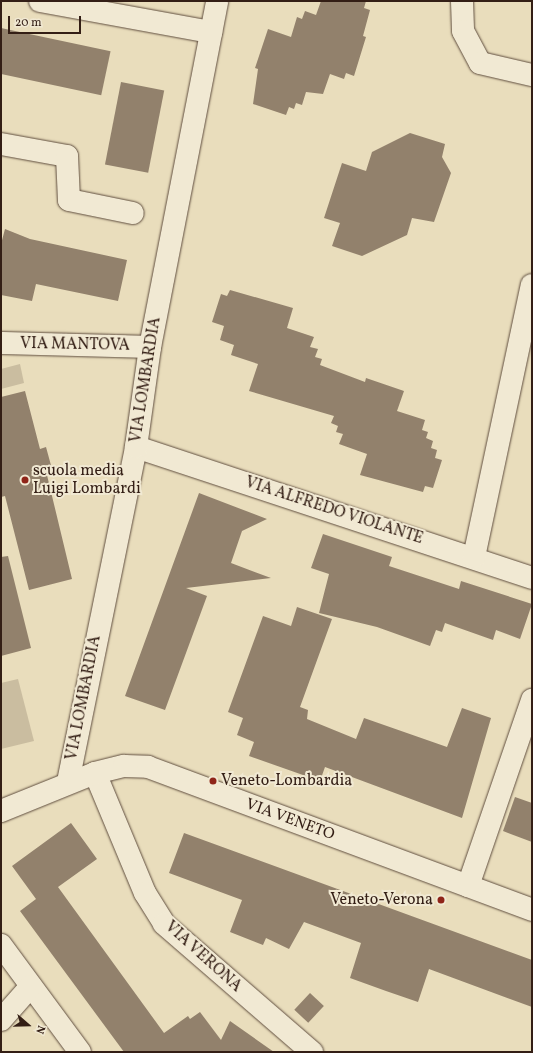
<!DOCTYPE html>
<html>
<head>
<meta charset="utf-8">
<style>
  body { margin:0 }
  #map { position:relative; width:533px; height:1053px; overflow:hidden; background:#e9ddbc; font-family:Vollkorn,serif }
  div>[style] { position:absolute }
  .green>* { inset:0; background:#cabda0 }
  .building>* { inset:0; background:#92816c; transform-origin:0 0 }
  .roads { filter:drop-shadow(0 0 1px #604e3f) drop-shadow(0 0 1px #604e3f) }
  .minor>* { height:22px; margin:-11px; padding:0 11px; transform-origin:11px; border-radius:11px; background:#f1e9d3 }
  .dots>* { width:11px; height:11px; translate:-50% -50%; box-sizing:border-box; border:2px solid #f1e9d3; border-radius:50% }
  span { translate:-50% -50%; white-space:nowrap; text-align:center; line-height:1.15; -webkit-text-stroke:4px #f1e9d3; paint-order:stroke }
  .street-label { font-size:16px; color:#331e15 }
  .poi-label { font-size:16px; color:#331e15 }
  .left { translate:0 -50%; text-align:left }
  .right { translate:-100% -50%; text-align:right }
  .frame { position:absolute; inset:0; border:2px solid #331e15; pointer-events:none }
  .north { position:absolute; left:8px; top:1005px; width:40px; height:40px; -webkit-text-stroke:3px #f1e9d3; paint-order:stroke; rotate:110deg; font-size:11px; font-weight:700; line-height:16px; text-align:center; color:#331e15 }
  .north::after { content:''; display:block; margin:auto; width:14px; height:18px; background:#331e15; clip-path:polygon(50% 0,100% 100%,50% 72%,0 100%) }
  .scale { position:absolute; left:8px; top:16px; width:73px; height:18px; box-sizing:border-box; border:2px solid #331e15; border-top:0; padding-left:5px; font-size:12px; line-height:14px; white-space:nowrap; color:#331e15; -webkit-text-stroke:3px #f1e9d3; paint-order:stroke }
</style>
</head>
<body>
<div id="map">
  <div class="green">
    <div style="clip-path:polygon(20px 364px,24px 383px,1px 389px,1px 369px)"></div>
    <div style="clip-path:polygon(18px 679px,34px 741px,1px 749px,1px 683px)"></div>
  </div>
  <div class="building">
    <div style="clip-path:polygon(321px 1px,366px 1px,364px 8px,370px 10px,363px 36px,366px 37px,354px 76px,346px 73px,344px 79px,330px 74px,323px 94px,306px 92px,302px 105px,296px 103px,294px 109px,289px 107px,286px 115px,253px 104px,258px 69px,255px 68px,268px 29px,291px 37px,297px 17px,302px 19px,305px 11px,316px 15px)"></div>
    <div style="left:1px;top:28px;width:112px;height:45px;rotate:12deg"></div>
    <div style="left:121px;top:82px;width:44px;height:84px;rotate:11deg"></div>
    <div style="clip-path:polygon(410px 133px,445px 144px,442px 157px,451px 173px,434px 222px,412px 218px,407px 235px,362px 256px,332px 246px,340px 223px,324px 218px,342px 163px,366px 171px,372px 152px)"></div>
    <div style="clip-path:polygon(5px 229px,30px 239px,127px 260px,118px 301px,36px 284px,32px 301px,1px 295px,1px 244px)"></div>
    <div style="clip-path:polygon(230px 290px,293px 308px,287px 328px,314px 337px,310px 347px,318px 349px,315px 357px,322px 359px,320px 365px,365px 382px,366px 378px,404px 391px,397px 411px,425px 420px,422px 430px,428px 432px,426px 438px,433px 441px,431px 448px,437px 450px,435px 458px,442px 460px,433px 488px,425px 486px,423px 492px,360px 475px,367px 454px,339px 444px,343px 434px,336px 432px,338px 426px,331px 423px,334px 416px,249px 391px,258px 364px,231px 355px,234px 345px,220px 340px,224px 326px,212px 322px,221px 294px,227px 296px)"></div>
    <div style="clip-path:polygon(25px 391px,40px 449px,46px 447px,52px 469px,46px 471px,72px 579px,29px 590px,5px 496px,1px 497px,1px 397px)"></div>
    <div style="clip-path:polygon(199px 493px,267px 519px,242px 531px,231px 563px,271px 578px,186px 588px,207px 596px,165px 710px,125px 696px)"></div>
    <div style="clip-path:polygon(323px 534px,392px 557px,389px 566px,459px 589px,461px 581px,532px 604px,520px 639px,496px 630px,493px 640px,445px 623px,442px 632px,436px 630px,430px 646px,377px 627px,319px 613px,329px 574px,311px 568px)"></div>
    <div style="clip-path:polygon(8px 556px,31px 648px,1px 656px,1px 557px)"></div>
    <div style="clip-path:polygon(297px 607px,332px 619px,300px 707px,308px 710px,307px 719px,356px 739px,364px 718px,447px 747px,462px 708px,491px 718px,462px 818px,325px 767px,320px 781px,249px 756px,254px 742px,237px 735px,243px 718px,228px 712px,263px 616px,291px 626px)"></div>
    <div style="clip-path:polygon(515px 797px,532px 803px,532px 842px,503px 831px)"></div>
    <div style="clip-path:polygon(71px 823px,97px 859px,58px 887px,164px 1033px,188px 1016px,190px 1019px,200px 1012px,221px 1040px,230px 1021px,274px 1052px,124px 1052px,20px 911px,36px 899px,12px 866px)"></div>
    <div style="clip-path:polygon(184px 833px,532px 960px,532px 1007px,429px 969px,418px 1002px,386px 991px,350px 978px,361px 943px,304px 922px,289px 949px,266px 938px,263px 945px,230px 932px,242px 900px,169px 873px)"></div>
    <div style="left:310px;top:993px;width:19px;height:23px;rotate:43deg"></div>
  </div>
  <div class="roads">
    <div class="minor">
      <div style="left:40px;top:1px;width:174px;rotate:10.3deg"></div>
      <div style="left:462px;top:1px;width:30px;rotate:88deg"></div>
      <div style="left:463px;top:31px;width:36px;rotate:62deg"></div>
      <div style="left:480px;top:63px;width:53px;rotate:13deg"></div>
      <div style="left:1px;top:144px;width:67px;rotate:10.3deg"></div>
      <div style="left:67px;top:156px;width:44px;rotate:87.4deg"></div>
      <div style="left:69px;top:200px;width:65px;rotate:11.5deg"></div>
      <div style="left:1px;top:343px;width:149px;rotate:1.5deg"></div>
      <div style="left:136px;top:447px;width:417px;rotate:18.3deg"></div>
      <div style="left:474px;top:557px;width:278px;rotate:-78deg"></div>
      <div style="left:95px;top:773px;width:130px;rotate:67.4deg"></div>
      <div style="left:145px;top:893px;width:36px;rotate:58deg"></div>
      <div style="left:164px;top:924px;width:196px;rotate:40.9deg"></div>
      <div style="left:68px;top:782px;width:342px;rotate:-78.5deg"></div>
      <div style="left:136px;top:447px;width:101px;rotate:-82deg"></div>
      <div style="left:150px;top:347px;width:352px;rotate:-79deg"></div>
      <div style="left:1px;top:811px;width:101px;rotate:-22deg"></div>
      <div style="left:95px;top:773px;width:30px;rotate:-14deg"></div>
      <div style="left:124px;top:766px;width:24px;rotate:2deg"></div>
      <div style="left:148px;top:767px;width:410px;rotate:20.4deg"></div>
      <div style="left:468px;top:886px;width:197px;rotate:-71deg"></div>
      <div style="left:1px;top:945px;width:133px;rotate:53.6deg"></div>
      <div style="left:1px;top:1020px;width:45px;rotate:-48.6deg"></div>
    </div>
  </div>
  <div class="dots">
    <div style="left:25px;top:480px;background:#8f2418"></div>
    <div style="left:213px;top:781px;background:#8f2418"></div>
    <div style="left:441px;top:900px;background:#8f2418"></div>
  </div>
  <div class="street-label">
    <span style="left:75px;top:345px;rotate:1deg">VIA MANTOVA</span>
    <span style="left:146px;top:380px;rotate:-81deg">VIA LOMBARDIA</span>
    <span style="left:334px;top:511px;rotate:18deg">VIA ALFREDO VIOLANTE</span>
    <span style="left:84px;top:698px;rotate:-79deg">VIA LOMBARDIA</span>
    <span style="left:290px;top:820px;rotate:20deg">VIA VENETO</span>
    <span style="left:203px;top:957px;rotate:42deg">VIA VERONA</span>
  </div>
  <div class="poi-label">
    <span class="left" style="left:33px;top:480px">scuola media<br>Luigi Lombardi</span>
    <span class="left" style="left:221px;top:781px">Veneto-Lombardia</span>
    <span class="right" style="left:433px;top:900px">Veneto-Verona</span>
  </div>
  <div class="frame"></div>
  <div class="north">N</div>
  <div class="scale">20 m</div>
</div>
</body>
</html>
